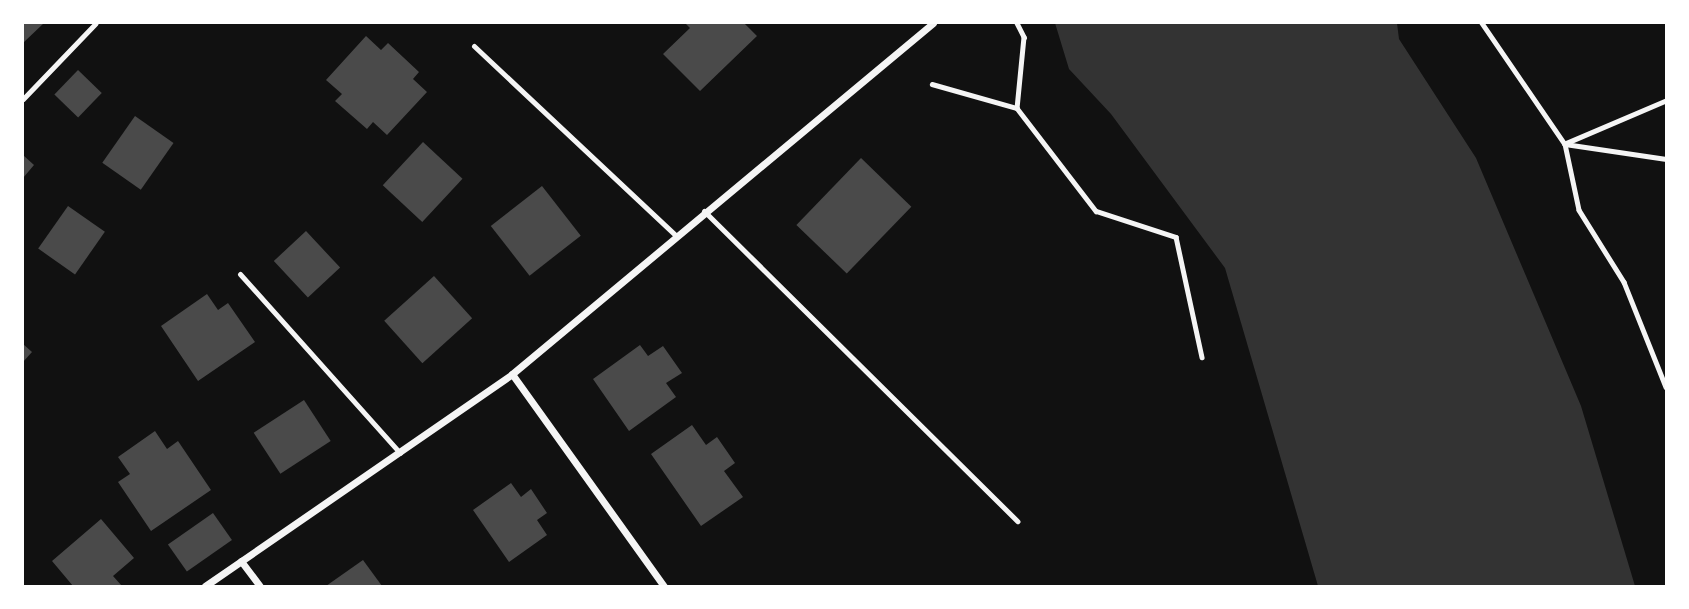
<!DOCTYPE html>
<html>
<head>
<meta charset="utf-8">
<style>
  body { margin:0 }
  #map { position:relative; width:1689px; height:609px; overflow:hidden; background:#111; font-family:"DejaVu Sans",sans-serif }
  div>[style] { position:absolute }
  .water>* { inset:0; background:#333 }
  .building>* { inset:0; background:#4a4a4a; transform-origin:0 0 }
  .path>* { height:4.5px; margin:-2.25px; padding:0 2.25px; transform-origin:2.25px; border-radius:2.25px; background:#f5f5f5 }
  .service>* { height:5px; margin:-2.5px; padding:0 2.5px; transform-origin:2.5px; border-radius:2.5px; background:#f5f5f5 }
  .minor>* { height:7px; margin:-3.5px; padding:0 3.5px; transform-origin:3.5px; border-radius:3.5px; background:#f5f5f5 }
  span { translate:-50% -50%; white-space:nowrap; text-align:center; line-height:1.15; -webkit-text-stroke:5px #fff; paint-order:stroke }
  .frame { position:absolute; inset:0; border:24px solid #fff; pointer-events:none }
</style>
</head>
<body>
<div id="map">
  <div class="water">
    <div style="clip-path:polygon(1055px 23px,1397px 23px,1399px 39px,1476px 158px,1581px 406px,1635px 586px,1318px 586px,1225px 268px,1111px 114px,1069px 69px)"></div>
  </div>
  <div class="building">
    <div style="clip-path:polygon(23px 23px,44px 23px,23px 43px)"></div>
    <div style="clip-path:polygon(685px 23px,744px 23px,757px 36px,700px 91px,663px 54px,690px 28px)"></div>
    <div style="clip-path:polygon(366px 36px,381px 50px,388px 43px,419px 72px,413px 79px,427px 92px,387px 135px,373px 122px,367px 129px,335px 101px,342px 94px,326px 80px)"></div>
    <div style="left:78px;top:70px;width:33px;height:34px;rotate:44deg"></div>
    <div style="left:135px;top:116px;width:47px;height:57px;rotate:35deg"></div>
    <div style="left:423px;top:142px;width:54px;height:59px;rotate:43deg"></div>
    <div style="clip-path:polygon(23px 155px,34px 165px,23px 178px)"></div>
    <div style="left:861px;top:158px;width:70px;height:93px;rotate:44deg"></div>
    <div style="left:542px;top:186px;width:63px;height:65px;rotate:52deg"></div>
    <div style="left:68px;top:206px;width:45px;height:52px;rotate:35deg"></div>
    <div style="left:306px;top:231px;width:50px;height:44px;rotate:47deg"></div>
    <div style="left:434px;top:276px;width:57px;height:67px;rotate:48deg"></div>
    <div style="clip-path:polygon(207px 294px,218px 310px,228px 303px,255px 342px,198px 381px,161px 326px)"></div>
    <div style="clip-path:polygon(23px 344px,32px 352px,23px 362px)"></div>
    <div style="clip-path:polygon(640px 345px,648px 356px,663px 346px,682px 373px,666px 383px,676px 397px,629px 431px,593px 379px)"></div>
    <div style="left:304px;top:400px;width:49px;height:60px;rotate:57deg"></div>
    <div style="clip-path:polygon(692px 425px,706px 445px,717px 437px,735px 463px,724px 471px,743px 497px,701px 526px,651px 454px)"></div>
    <div style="clip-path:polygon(155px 431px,167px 449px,178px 441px,211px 490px,151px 531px,118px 482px,130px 474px,118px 457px)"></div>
    <div style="clip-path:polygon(511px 483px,521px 497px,531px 489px,547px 513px,537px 520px,547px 535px,509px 562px,473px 510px)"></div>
    <div style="left:213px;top:513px;width:33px;height:55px;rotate:55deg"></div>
    <div style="clip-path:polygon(101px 519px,134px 558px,113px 576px,122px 586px,73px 586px,52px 561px)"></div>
    <div style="clip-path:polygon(363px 560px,382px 586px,326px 586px)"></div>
  </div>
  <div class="path">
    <div style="left:1017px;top:23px;width:16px;rotate:63deg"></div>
    <div style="left:1024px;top:37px;width:71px;rotate:95.6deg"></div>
    <div style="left:1017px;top:108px;width:130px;rotate:52.5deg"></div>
    <div style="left:1096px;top:211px;width:84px;rotate:18deg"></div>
    <div style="left:1176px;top:237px;width:123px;rotate:77.8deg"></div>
    <div style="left:1482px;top:23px;width:147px;rotate:55.6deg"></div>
    <div style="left:1565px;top:144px;width:102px;rotate:8.4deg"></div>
    <div style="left:932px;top:84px;width:88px;rotate:15.8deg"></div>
    <div style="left:1666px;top:101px;width:110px;rotate:156.9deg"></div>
    <div style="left:1565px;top:144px;width:67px;rotate:78deg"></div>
    <div style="left:1579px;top:210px;width:85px;rotate:58deg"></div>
    <div style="left:1624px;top:282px;width:113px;rotate:68.2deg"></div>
  </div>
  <div class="service">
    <div style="left:474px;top:46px;width:276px;rotate:43.2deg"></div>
    <div style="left:23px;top:99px;width:105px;rotate:-46.2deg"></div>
    <div style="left:704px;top:211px;width:441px;rotate:44.7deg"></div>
    <div style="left:240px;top:274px;width:240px;rotate:48.2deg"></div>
  </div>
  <div class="minor">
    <div style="left:512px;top:374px;width:261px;rotate:54.4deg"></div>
    <div style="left:241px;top:561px;width:31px;rotate:53deg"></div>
    <div style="left:205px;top:586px;width:373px;rotate:-34.6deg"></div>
    <div style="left:512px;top:374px;width:548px;rotate:-39.82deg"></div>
  </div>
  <div class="frame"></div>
</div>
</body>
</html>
